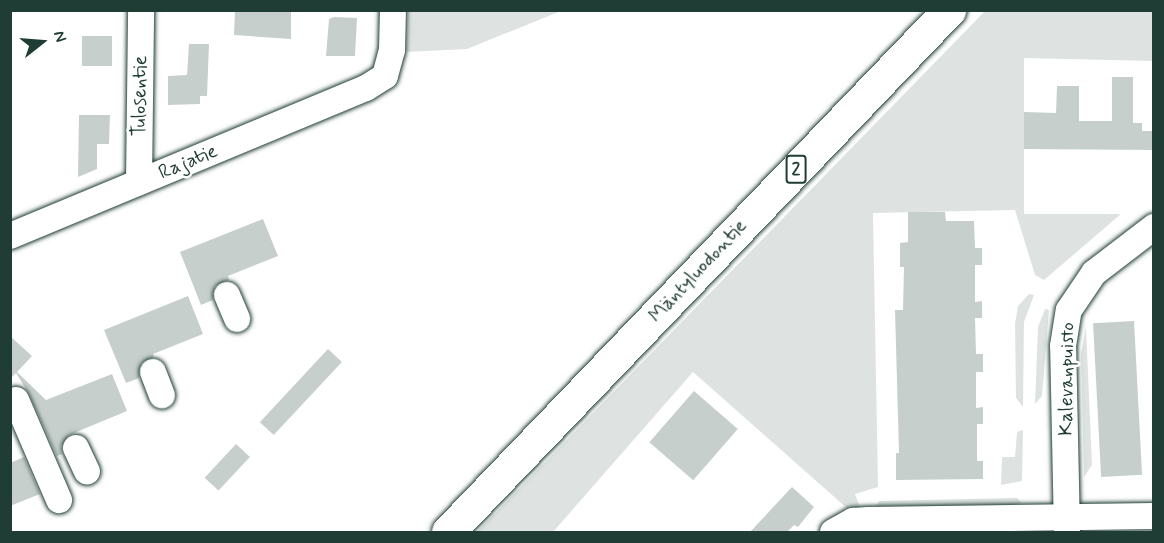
<!DOCTYPE html>
<html>
<head>
<meta charset="utf-8">
<style>
  body { margin:0 }
  #map { position:relative; width:1164px; height:543px; overflow:hidden; background:#fff; font-family:Mynerve,sans-serif }
  div>[style] { position:absolute }
  .green>* { inset:0; background:#dee3e2 }
  .building>* { inset:0; background:#c7cfcc; transform-origin:0 0 }
  .roads { filter:drop-shadow(0 0 2px #1f3d34) drop-shadow(0 0 2px #1f3d34) }
  .minor>* { height:26px; margin:-13px; padding:0 13px; transform-origin:13px; border-radius:13px; background:#fff }
  .highway>* { height:33px; margin:-16.5px; padding:0 16.5px; transform-origin:16.5px; border-radius:16.5px; background:#fff }
  span { translate:-50% -50%; white-space:nowrap; text-align:center; line-height:1.15; -webkit-text-stroke:5px #fff; paint-order:stroke }
  .shield-label span { padding:2px 4px; background:#fff; border:2px solid; border-radius:4px; -webkit-text-stroke-width:0 }
  .shield-label { font-size:18px; color:#1f3d34; font-weight:700 }
  .street-label { font-size:20px; color:#1f3d34 }
  .frame { position:absolute; inset:0; border:12px solid #1f3d34; pointer-events:none }
  .north { position:absolute; left:12px; top:12px; width:60px; height:60px; -webkit-text-stroke:4px #fff; paint-order:stroke; rotate:73deg; font-size:16px; font-weight:700; line-height:24px; text-align:center; color:#1f3d34 }
  .north::after { content:''; display:block; margin:auto; width:21px; height:27px; background:#1f3d34; clip-path:polygon(50% 0,100% 100%,50% 72%,0 100%) }
</style>
</head>
<body>
<div id="map">
  <div class="green">
    <div style="clip-path:polygon(408px 11px,408px 10px,561px 11px,467px 49px,407px 52px)"></div>
    <div style="clip-path:polygon(985px 11px,1153px 11px,1153px 61px,1024px 58px,1024px 214px,1121px 214px,1044px 280px,1035px 275px,1015px 210px,873px 213px,878px 487px,855px 494px,861px 510px,849px 510px,693px 372px,553px 532px,477px 532px)"></div>
    <div style="clip-path:polygon(1029px 294px,1034px 295px,1024px 322px,1023px 407px,1016px 398px,1015px 324px,1018px 306px)"></div>
    <div style="clip-path:polygon(1045px 309px,1049px 310px,1042px 396px,1035px 404px,1038px 327px)"></div>
    <div style="clip-path:polygon(1086px 327px,1092px 465px,1084px 477px,1081px 354px)"></div>
    <div style="clip-path:polygon(1023px 430px,1022px 481px,1001px 485px,1002px 457px,1015px 457px,1017px 432px)"></div>
    <div style="clip-path:polygon(1017px 498px,1022px 503px,992px 508px,874px 509px,879px 501px)"></div>
  </div>
  <div class="building">
    <div style="clip-path:polygon(235px 10px,291px 10px,291px 39px,234px 35px)"></div>
    <div style="clip-path:polygon(334px 17px,357px 18px,355px 56px,326px 56px,329px 19px)"></div>
    <div style="left:82px;top:36px;width:30px;height:30px"></div>
    <div style="clip-path:polygon(189px 44px,209px 44px,207px 96px,200px 96px,200px 104px,168px 105px,168px 76px,187px 75px)"></div>
    <div style="clip-path:polygon(1112px 77px,1133px 77px,1133px 123px,1142px 123px,1142px 131px,1154px 131px,1154px 150px,1024px 149px,1024px 112px,1056px 113px,1057px 86px,1079px 86px,1079px 121px,1112px 121px)"></div>
    <div style="clip-path:polygon(79px 115px,110px 115px,109px 144px,97px 144px,97px 169px,78px 177px)"></div>
    <div style="clip-path:polygon(908px 212px,945px 212px,946px 221px,974px 221px,975px 248px,982px 248px,982px 265px,975px 265px,975px 302px,982px 301px,982px 318px,975px 318px,976px 354px,983px 354px,983px 372px,976px 372px,976px 408px,983px 407px,983px 424px,977px 424px,977px 461px,983px 461px,983px 479px,896px 480px,896px 453px,899px 453px,895px 310px,903px 310px,904px 267px,900px 267px,900px 243px,908px 242px)"></div>
    <div style="clip-path:polygon(263px 219px,278px 256px,228px 276px,229px 280px,215px 286px,213px 300px,201px 305px,180px 252px)"></div>
    <div style="clip-path:polygon(188px 296px,203px 334px,153px 354px,154px 357px,141px 363px,139px 378px,126px 383px,104px 330px)"></div>
    <div style="left:1134px;top:321px;width:154px;height:41px;rotate:87deg"></div>
    <div style="clip-path:polygon(10px 336px,32px 356px,17px 372px,46px 400px,112px 374px,127px 411px,69px 435px,61px 446px,62px 454px,57px 456px,29px 394px,16px 373px,10px 379px)"></div>
    <div style="left:328px;top:349px;width:19px;height:100px;rotate:43deg"></div>
    <div style="left:694px;top:391px;width:58px;height:68px;rotate:41deg"></div>
    <div style="left:236px;top:444px;width:19px;height:46px;rotate:43deg"></div>
    <div style="clip-path:polygon(24px 457px,40px 494px,10px 506px,10px 463px)"></div>
    <div style="clip-path:polygon(792px 487px,814px 507px,798px 527px,794px 525px,787px 532px,750px 532px)"></div>
  </div>
  <div class="roads">
    <div class="minor">
      <div style="left:139px;top:182px;width:172px;rotate:-89.3deg"></div>
      <div style="left:10px;top:236px;width:386px;rotate:-22.6deg"></div>
      <div style="left:366px;top:88px;width:22px;rotate:-32deg"></div>
      <div style="left:385px;top:76px;width:27px;rotate:-75deg"></div>
      <div style="left:392px;top:50px;width:40px;rotate:-88.6deg"></div>
      <div style="left:227px;top:295px;width:26px;rotate:67deg"></div>
      <div style="left:153px;top:372px;width:25px;rotate:69deg"></div>
      <div style="left:16px;top:400px;width:109px;rotate:66.7deg"></div>
      <div style="left:76px;top:448px;width:26px;rotate:65deg"></div>
      <div style="left:833px;top:532px;width:23px;rotate:-29deg"></div>
      <div style="left:853px;top:521px;width:16px;rotate:-4deg"></div>
      <div style="left:869px;top:520px;width:285px;rotate:-0.8deg"></div>
      <div style="left:1067px;top:532px;width:186px;rotate:-91.2deg"></div>
      <div style="left:1063px;top:346px;width:36px;rotate:-81deg"></div>
      <div style="left:1069px;top:310px;width:45px;rotate:-56deg"></div>
      <div style="left:1094px;top:273px;width:76px;rotate:-37.5deg"></div>
    </div>
    <div class="highway">
      <div style="left:448px;top:532px;width:724px;rotate:-46.18deg"></div>
    </div>
  </div>
  <div class="shield-label">
    <span style="left:796px;top:169px">2</span>
  </div>
  <div class="street-label">
    <span style="left:140px;top:96px;rotate:-89deg">Tulosentie</span>
    <span style="left:188px;top:162px;rotate:-23deg">Rajatie</span>
    <span style="left:698px;top:271px;rotate:-47deg">Mäntyluodontie</span>
    <span style="left:1067px;top:379px;rotate:-89deg">Kalevanpuisto</span>
  </div>
  <div class="frame"></div>
  <div class="north">N</div>
</div>
</body>
</html>
